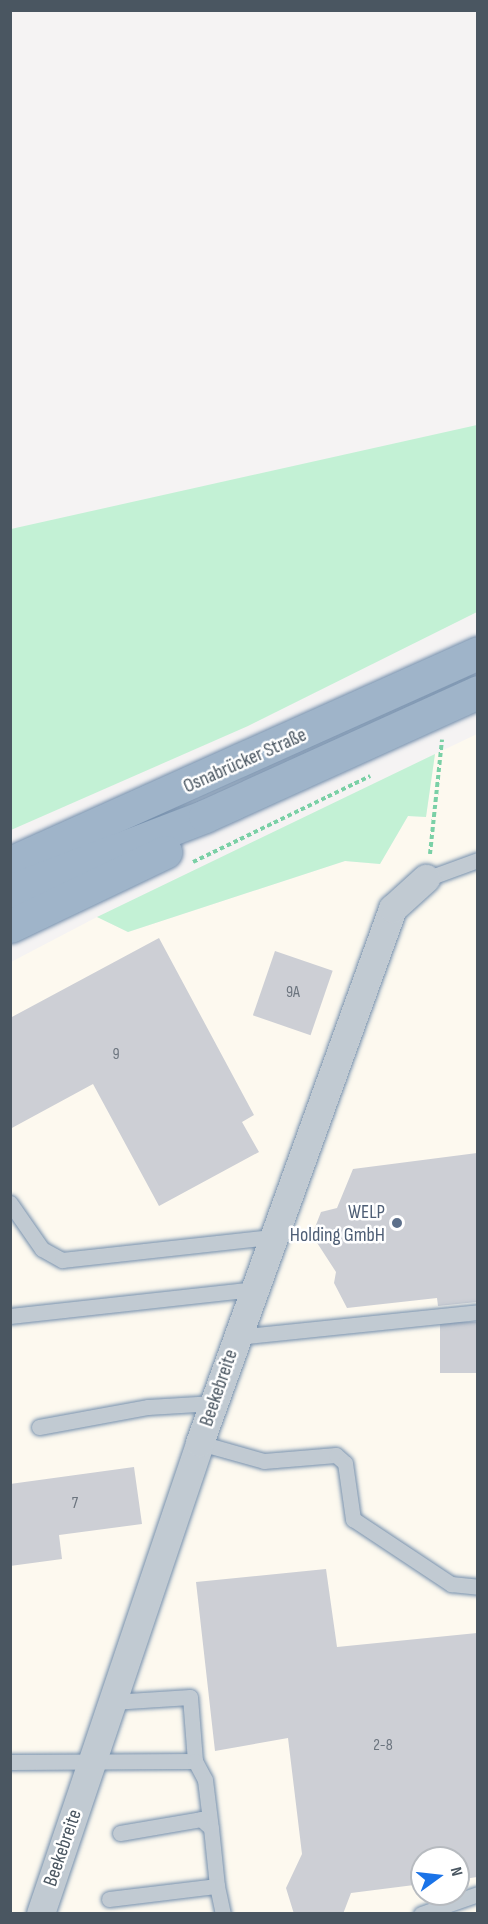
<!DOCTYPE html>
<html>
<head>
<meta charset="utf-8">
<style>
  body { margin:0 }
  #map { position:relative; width:488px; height:1924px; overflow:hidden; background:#f5f3f3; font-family:"Sofia Sans Condensed",sans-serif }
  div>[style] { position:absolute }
  .commercial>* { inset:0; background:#fdf9ef }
  .green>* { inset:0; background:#c3f1d5 }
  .building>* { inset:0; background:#cdcfd5; transform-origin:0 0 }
  .path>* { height:4px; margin-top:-2px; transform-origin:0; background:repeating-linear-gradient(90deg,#7ad0a6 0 4.5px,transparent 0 7.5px) }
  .roads { filter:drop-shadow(0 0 2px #7690ad) drop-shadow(0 0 2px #7690ad) }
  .service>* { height:15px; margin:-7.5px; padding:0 7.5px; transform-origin:7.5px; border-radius:7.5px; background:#c1cad2 }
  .minor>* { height:28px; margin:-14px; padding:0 14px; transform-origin:14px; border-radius:14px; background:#c1cad2 }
  .trunk>* { height:33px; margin:-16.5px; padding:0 16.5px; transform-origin:16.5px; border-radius:16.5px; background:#9fb4c9 }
  .dots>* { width:16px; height:16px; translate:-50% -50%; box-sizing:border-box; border:3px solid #fff; border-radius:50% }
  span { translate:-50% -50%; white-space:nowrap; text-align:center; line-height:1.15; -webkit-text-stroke:5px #fff; paint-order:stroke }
  .number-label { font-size:16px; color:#6b747e }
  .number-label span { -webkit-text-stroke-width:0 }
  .street-label { font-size:20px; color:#4a5661 }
  .service-label { font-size:20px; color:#4e5e75 }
  .right { translate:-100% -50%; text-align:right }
  .frame { position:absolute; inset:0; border:12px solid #4a5661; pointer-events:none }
  .north { position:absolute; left:410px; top:1846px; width:60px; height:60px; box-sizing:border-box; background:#fff; border:2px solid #b7bbc0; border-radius:50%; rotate:75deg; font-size:16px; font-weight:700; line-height:24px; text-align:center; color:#4a5661 }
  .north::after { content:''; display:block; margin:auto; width:21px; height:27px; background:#1a73e8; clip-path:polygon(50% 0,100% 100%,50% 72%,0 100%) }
</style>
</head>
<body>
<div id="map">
  <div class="commercial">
    <div style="clip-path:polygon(evenodd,477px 734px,477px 1913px,11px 1914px,11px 962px,97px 917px,128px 932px,345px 861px,380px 864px,408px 816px,426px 817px,435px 754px,477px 734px,422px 1858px,458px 1858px,458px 1894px,422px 1894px,422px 1858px)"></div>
  </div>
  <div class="green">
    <div style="clip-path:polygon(477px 425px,477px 612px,248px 726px,11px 830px,11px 529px)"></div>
    <div style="clip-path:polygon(435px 754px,426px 817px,408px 816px,380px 864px,345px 861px,128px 932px,97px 917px)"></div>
  </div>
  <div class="building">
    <div style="clip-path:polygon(159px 938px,254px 1115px,242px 1122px,259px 1152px,159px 1206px,93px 1084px,10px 1129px,10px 1018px)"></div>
    <div style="left:275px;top:951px;width:61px;height:68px;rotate:19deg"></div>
    <div style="clip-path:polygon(477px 1153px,477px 1302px,438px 1306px,437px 1298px,347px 1308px,334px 1283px,336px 1272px,312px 1235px,321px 1212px,337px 1208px,353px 1169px)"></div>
    <div style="left:477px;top:1322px;width:51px;height:37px;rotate:90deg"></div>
    <div style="clip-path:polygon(134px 1467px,142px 1524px,59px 1535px,62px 1559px,10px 1566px,10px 1484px)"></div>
    <div style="clip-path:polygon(326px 1569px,337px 1647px,477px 1633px,477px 1877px,458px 1880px,458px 1858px,422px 1858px,422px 1884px,351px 1893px,343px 1914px,294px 1914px,286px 1888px,302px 1854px,288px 1738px,215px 1751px,196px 1582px)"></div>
  </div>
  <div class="path">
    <div style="left:430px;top:854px;width:115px;rotate:-84deg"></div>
    <div style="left:193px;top:862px;width:197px;rotate:-25.9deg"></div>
  </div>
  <div class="roads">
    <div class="service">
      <div style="left:426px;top:879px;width:55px;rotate:-20.1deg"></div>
      <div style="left:10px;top:1203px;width:56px;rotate:55.2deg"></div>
      <div style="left:42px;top:1249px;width:23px;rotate:29deg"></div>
      <div style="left:62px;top:1260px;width:211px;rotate:-6.3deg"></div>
      <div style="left:10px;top:1316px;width:245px;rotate:-6.3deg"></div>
      <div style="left:237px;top:1337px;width:242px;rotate:-5.9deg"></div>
      <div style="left:39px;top:1427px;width:111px;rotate:-10.4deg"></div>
      <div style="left:148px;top:1407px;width:66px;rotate:-3.5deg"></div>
      <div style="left:200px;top:1443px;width:66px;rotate:15.7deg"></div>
      <div style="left:264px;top:1461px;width:72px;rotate:-4.8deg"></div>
      <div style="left:336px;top:1455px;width:12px;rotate:42deg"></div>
      <div style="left:345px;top:1463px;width:57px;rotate:81.9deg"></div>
      <div style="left:353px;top:1519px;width:118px;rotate:33.6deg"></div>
      <div style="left:451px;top:1584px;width:27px;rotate:6deg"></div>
      <div style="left:112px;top:1702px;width:78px;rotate:-3.7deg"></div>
      <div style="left:190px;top:1697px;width:64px;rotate:85.5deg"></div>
      <div style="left:10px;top:1762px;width:185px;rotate:-0.3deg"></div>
      <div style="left:195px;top:1761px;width:21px;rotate:62deg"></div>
      <div style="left:205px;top:1780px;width:48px;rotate:82.9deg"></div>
      <div style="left:120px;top:1833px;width:82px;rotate:-9.8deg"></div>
      <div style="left:201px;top:1819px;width:13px;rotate:42deg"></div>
      <div style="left:211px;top:1828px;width:58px;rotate:84.1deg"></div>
      <div style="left:109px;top:1899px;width:109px;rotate:-6.9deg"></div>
      <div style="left:217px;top:1886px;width:29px;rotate:78deg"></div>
      <div style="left:421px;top:1914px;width:60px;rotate:-19.3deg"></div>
    </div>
    <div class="minor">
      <div style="left:41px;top:1914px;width:497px;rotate:-71.3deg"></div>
      <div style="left:200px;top:1443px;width:568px;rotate:-70.13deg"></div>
      <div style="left:393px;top:909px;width:45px;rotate:-42.3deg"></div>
    </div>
    <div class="trunk">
      <div style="left:10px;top:863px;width:513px;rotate:-24.17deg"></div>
      <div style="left:10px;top:891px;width:209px;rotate:-21deg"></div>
      <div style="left:205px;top:816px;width:300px;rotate:-24.4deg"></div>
      <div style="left:10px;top:926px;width:172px;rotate:-25.5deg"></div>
    </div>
  </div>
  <div class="dots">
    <div style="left:397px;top:1223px;background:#5c6f8a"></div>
  </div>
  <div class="number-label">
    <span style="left:293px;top:993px">9A</span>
    <span style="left:116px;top:1055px">9</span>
    <span style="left:75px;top:1504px">7</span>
    <span style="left:383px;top:1746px">2-8</span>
  </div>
  <div class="street-label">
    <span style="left:245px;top:761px;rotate:-24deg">Osnabrücker Straße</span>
    <span style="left:219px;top:1388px;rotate:-71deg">Beekebreite</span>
    <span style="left:63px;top:1848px;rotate:-71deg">Beekebreite</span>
  </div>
  <div class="service-label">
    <span class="right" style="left:385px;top:1224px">WELP<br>Holding GmbH</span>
  </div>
  <div class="frame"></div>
  <div class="north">N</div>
</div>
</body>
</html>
